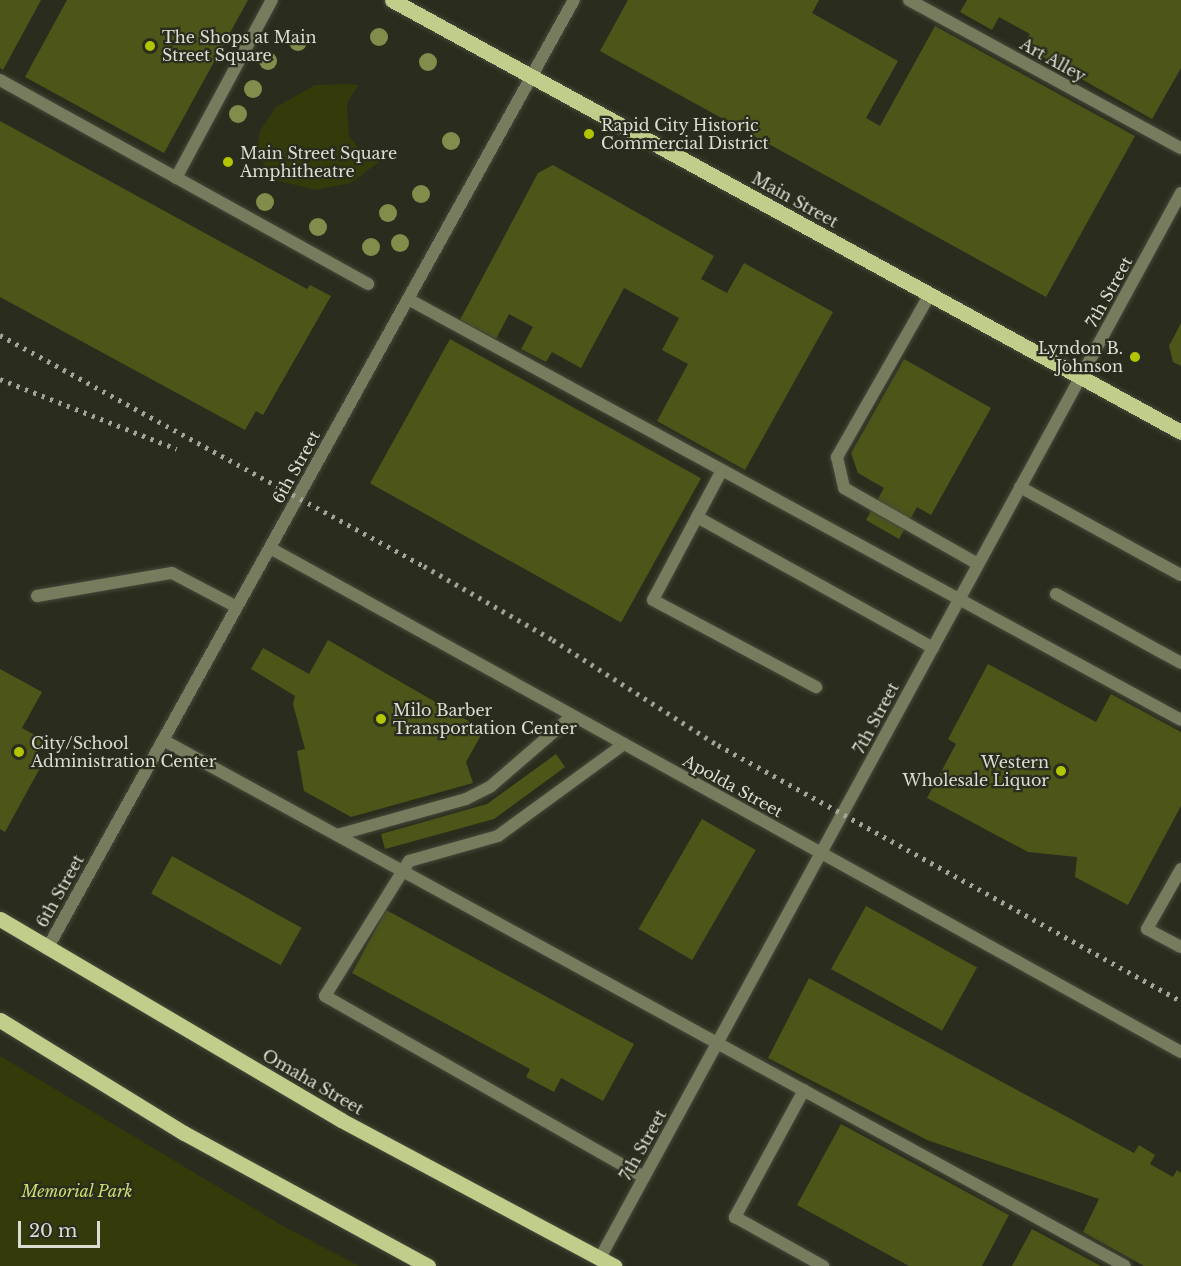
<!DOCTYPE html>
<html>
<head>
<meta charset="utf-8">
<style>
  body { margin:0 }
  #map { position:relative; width:1181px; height:1266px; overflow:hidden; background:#2a2d1d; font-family:"Libre Baskerville",serif }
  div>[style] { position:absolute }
  .green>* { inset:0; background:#343a0a }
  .building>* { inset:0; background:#4d5519; transform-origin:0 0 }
  .roads { filter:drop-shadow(0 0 2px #46493a) drop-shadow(0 0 2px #46493a) }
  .lane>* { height:12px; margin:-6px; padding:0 6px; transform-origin:6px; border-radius:6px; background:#767c5d }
  .street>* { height:12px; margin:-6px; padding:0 6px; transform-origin:6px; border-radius:6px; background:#767c5d }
  .primary>* { height:15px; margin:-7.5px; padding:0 7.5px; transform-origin:7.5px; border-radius:7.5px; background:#c1cd8b }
  .rail>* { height:4.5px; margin-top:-2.25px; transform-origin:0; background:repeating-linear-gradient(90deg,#a3a599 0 3px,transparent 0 9px) }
  .trees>* { width:18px; height:18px; margin:-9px; border-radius:50%; background:#838d4b }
  .dots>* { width:16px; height:16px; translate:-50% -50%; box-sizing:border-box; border:3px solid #2a2d1d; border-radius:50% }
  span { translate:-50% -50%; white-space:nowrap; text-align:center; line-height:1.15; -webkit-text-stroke:4.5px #2a2d1d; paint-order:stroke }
  .poi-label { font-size:16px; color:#dbddd3 }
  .left { translate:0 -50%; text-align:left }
  .right { translate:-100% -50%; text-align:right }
  .street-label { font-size:16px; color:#dbddd3 }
  .park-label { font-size:16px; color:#cbdc71; font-style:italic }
  .scale { position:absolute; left:18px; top:1221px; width:82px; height:27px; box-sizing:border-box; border:3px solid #dbddd3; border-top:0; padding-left:8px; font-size:18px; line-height:21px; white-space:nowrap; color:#dbddd3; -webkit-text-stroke:4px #2a2d1d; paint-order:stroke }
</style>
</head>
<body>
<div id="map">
  <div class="green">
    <div style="clip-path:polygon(345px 84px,358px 85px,347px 104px,349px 136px,362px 152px,379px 162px,351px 183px,315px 190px,279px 181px,266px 171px,257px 145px,260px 131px,276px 107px,315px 85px)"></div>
    <div style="clip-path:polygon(0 1056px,283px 1226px,359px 1266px,0 1266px)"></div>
  </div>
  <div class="building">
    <div style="clip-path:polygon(0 0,41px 0,3px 70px,0 68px)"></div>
    <div style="clip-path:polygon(67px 0,248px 0,164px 153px,25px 77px)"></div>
    <div style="clip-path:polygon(628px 0,819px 0,812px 13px,898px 61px,866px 118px,880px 126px,935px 26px,1135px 136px,1046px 297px,600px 51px)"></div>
    <div style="clip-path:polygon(967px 0,1181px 0,1181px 68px,1152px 119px,1023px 46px,1030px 34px,999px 17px,992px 30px,960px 12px)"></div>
    <div style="clip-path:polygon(0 121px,307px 289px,310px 285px,331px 296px,263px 415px,256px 411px,245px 430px,0 297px)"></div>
    <div style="clip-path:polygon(553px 165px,714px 256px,701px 279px,727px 293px,744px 263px,833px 312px,745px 470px,657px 421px,688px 364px,662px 350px,679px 318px,624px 288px,581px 368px,552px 352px,546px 362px,521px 349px,533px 327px,509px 314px,496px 339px,460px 320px,538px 173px)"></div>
    <div style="clip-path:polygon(1181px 323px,1181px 366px,1173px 362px,1169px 346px)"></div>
    <div style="left:450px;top:339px;width:287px;height:165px;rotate:29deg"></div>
    <div style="clip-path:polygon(904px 359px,991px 408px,931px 515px,917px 507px,899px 539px,866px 520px,884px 488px,858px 473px,851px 453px)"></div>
    <div style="clip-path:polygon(328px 640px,484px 730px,466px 762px,473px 783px,351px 817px,304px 791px,297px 751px,305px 749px,293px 704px,295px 696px,251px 669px,263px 648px,309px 674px)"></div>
    <div style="clip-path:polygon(988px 664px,1096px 722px,1111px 694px,1181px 732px,1181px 806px,1128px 905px,1075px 877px,1077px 857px,1028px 852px,927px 798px,956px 744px,948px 739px)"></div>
    <div style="clip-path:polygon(0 669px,42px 692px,22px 728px,44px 740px,31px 763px,40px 768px,5px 832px,0 829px)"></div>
    <div style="clip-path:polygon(556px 754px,565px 767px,494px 819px,385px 849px,381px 834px,487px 804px)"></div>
    <div style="left:702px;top:819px;width:62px;height:127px;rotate:30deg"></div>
    <div style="left:172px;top:856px;width:148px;height:43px;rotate:29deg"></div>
    <div style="left:866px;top:906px;width:127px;height:72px;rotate:29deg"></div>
    <div style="clip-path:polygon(386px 910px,634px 1044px,603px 1101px,561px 1078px,554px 1092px,526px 1077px,530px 1069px,352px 973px)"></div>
    <div style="clip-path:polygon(809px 978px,1134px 1153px,1139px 1145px,1155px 1155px,1150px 1164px,1173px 1177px,1177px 1170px,1181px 1173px,1181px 1266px,1144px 1266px,1083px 1232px,1099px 1199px,927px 1140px,768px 1058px)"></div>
    <div style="clip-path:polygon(841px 1124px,1009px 1215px,982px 1266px,909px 1266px,797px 1205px)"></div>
    <div style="clip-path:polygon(1032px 1229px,1101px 1266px,1012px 1266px)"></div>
  </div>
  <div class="roads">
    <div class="lane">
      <div style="left:909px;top:0;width:310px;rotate:28.6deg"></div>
      <div style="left:0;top:80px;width:421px;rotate:29deg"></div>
      <div style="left:176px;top:178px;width:202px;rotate:-61.7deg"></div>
      <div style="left:930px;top:294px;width:188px;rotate:119.7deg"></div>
      <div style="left:837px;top:457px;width:32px;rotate:77deg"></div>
      <div style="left:844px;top:488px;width:154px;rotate:29.6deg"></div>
      <div style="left:408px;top:299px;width:880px;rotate:28.57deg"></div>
      <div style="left:722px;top:470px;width:147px;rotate:118deg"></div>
      <div style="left:653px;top:600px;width:185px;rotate:28.1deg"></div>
      <div style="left:1020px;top:487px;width:183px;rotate:28.7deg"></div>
      <div style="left:697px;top:517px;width:270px;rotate:29deg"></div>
      <div style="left:1056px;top:594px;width:143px;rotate:28.9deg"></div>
      <div style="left:37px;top:596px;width:137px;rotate:-9.7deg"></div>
      <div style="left:172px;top:573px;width:73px;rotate:27.6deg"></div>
      <div style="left:163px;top:740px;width:1096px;rotate:28.67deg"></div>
      <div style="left:624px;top:744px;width:156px;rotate:143.9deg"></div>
      <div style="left:498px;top:836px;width:92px;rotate:164.3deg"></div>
      <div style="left:409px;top:861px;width:159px;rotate:121.9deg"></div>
      <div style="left:325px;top:996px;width:367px;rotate:29.6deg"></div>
      <div style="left:337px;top:835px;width:134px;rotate:-15.6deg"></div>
      <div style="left:466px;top:799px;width:28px;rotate:-27deg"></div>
      <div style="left:491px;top:786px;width:107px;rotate:-40.8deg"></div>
      <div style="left:1181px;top:869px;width:69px;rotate:119.5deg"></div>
      <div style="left:1147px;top:929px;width:38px;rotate:28deg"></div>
      <div style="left:804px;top:1090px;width:145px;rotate:118.5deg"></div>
      <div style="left:735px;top:1217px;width:101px;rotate:29.1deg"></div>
    </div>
    <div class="street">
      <div style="left:270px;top:548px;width:1041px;rotate:28.95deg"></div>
      <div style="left:47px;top:949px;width:1086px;rotate:-60.96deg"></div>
      <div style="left:600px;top:1258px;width:1213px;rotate:-61.39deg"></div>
    </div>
    <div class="primary">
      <div style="left:392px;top:0;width:900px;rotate:28.7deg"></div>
      <div style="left:0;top:919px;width:396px;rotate:30.5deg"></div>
      <div style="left:341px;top:1120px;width:310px;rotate:28.1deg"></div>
      <div style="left:0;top:1020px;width:216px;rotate:31.6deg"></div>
      <div style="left:184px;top:1133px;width:278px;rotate:28.6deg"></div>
    </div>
  </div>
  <div class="rail">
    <div style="left:0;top:335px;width:483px;rotate:28.6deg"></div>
    <div style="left:424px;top:566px;width:149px;rotate:29.8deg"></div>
    <div style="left:553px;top:640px;width:196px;rotate:32.5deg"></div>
    <div style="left:718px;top:745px;width:529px;rotate:28.94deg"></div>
    <div style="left:0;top:379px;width:190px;rotate:21.6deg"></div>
  </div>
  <div class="trees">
    <div style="left:379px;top:37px"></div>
    <div style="left:298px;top:42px"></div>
    <div style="left:268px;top:61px"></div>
    <div style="left:428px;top:62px"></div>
    <div style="left:253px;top:89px"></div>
    <div style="left:238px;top:114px"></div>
    <div style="left:451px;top:141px"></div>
    <div style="left:421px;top:194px"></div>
    <div style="left:265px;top:202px"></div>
    <div style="left:388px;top:213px"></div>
    <div style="left:318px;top:227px"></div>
    <div style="left:400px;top:243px"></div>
    <div style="left:371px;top:247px"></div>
  </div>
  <div class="dots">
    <div style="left:150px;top:46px;background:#b1c500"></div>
    <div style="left:589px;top:134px;background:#b1c500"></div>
    <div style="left:228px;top:162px;background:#b1c500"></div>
    <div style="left:1135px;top:357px;background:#b1c500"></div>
    <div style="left:381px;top:719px;background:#b1c500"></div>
    <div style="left:19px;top:752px;background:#b1c500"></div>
    <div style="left:1061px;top:771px;background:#b1c500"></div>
  </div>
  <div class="poi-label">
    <span class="left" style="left:162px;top:46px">The Shops at Main<br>Street Square</span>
    <span class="left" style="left:601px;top:134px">Rapid City Historic<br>Commercial District</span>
    <span class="left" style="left:240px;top:162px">Main Street Square<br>Amphitheatre</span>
    <span class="right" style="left:1123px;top:357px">Lyndon B.<br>Johnson</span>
    <span class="left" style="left:393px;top:719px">Milo Barber<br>Transportation Center</span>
    <span class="left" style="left:31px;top:752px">City/School<br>Administration Center</span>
    <span class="right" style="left:1049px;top:771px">Western<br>Wholesale Liquor</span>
  </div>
  <div class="street-label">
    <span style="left:1053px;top:60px;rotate:29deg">Art Alley</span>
    <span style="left:795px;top:200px;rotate:29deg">Main Street</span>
    <span style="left:1109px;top:292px;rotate:-61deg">7th Street</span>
    <span style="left:296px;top:467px;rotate:-61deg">6th Street</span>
    <span style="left:876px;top:718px;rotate:-62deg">7th Street</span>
    <span style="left:733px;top:786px;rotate:29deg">Apolda Street</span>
    <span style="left:60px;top:891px;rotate:-61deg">6th Street</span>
    <span style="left:313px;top:1082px;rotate:30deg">Omaha Street</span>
    <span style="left:643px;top:1145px;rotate:-61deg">7th Street</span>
  </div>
  <div class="park-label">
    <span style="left:77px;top:1191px">Memorial Park</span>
  </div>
  <div class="scale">20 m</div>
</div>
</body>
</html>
